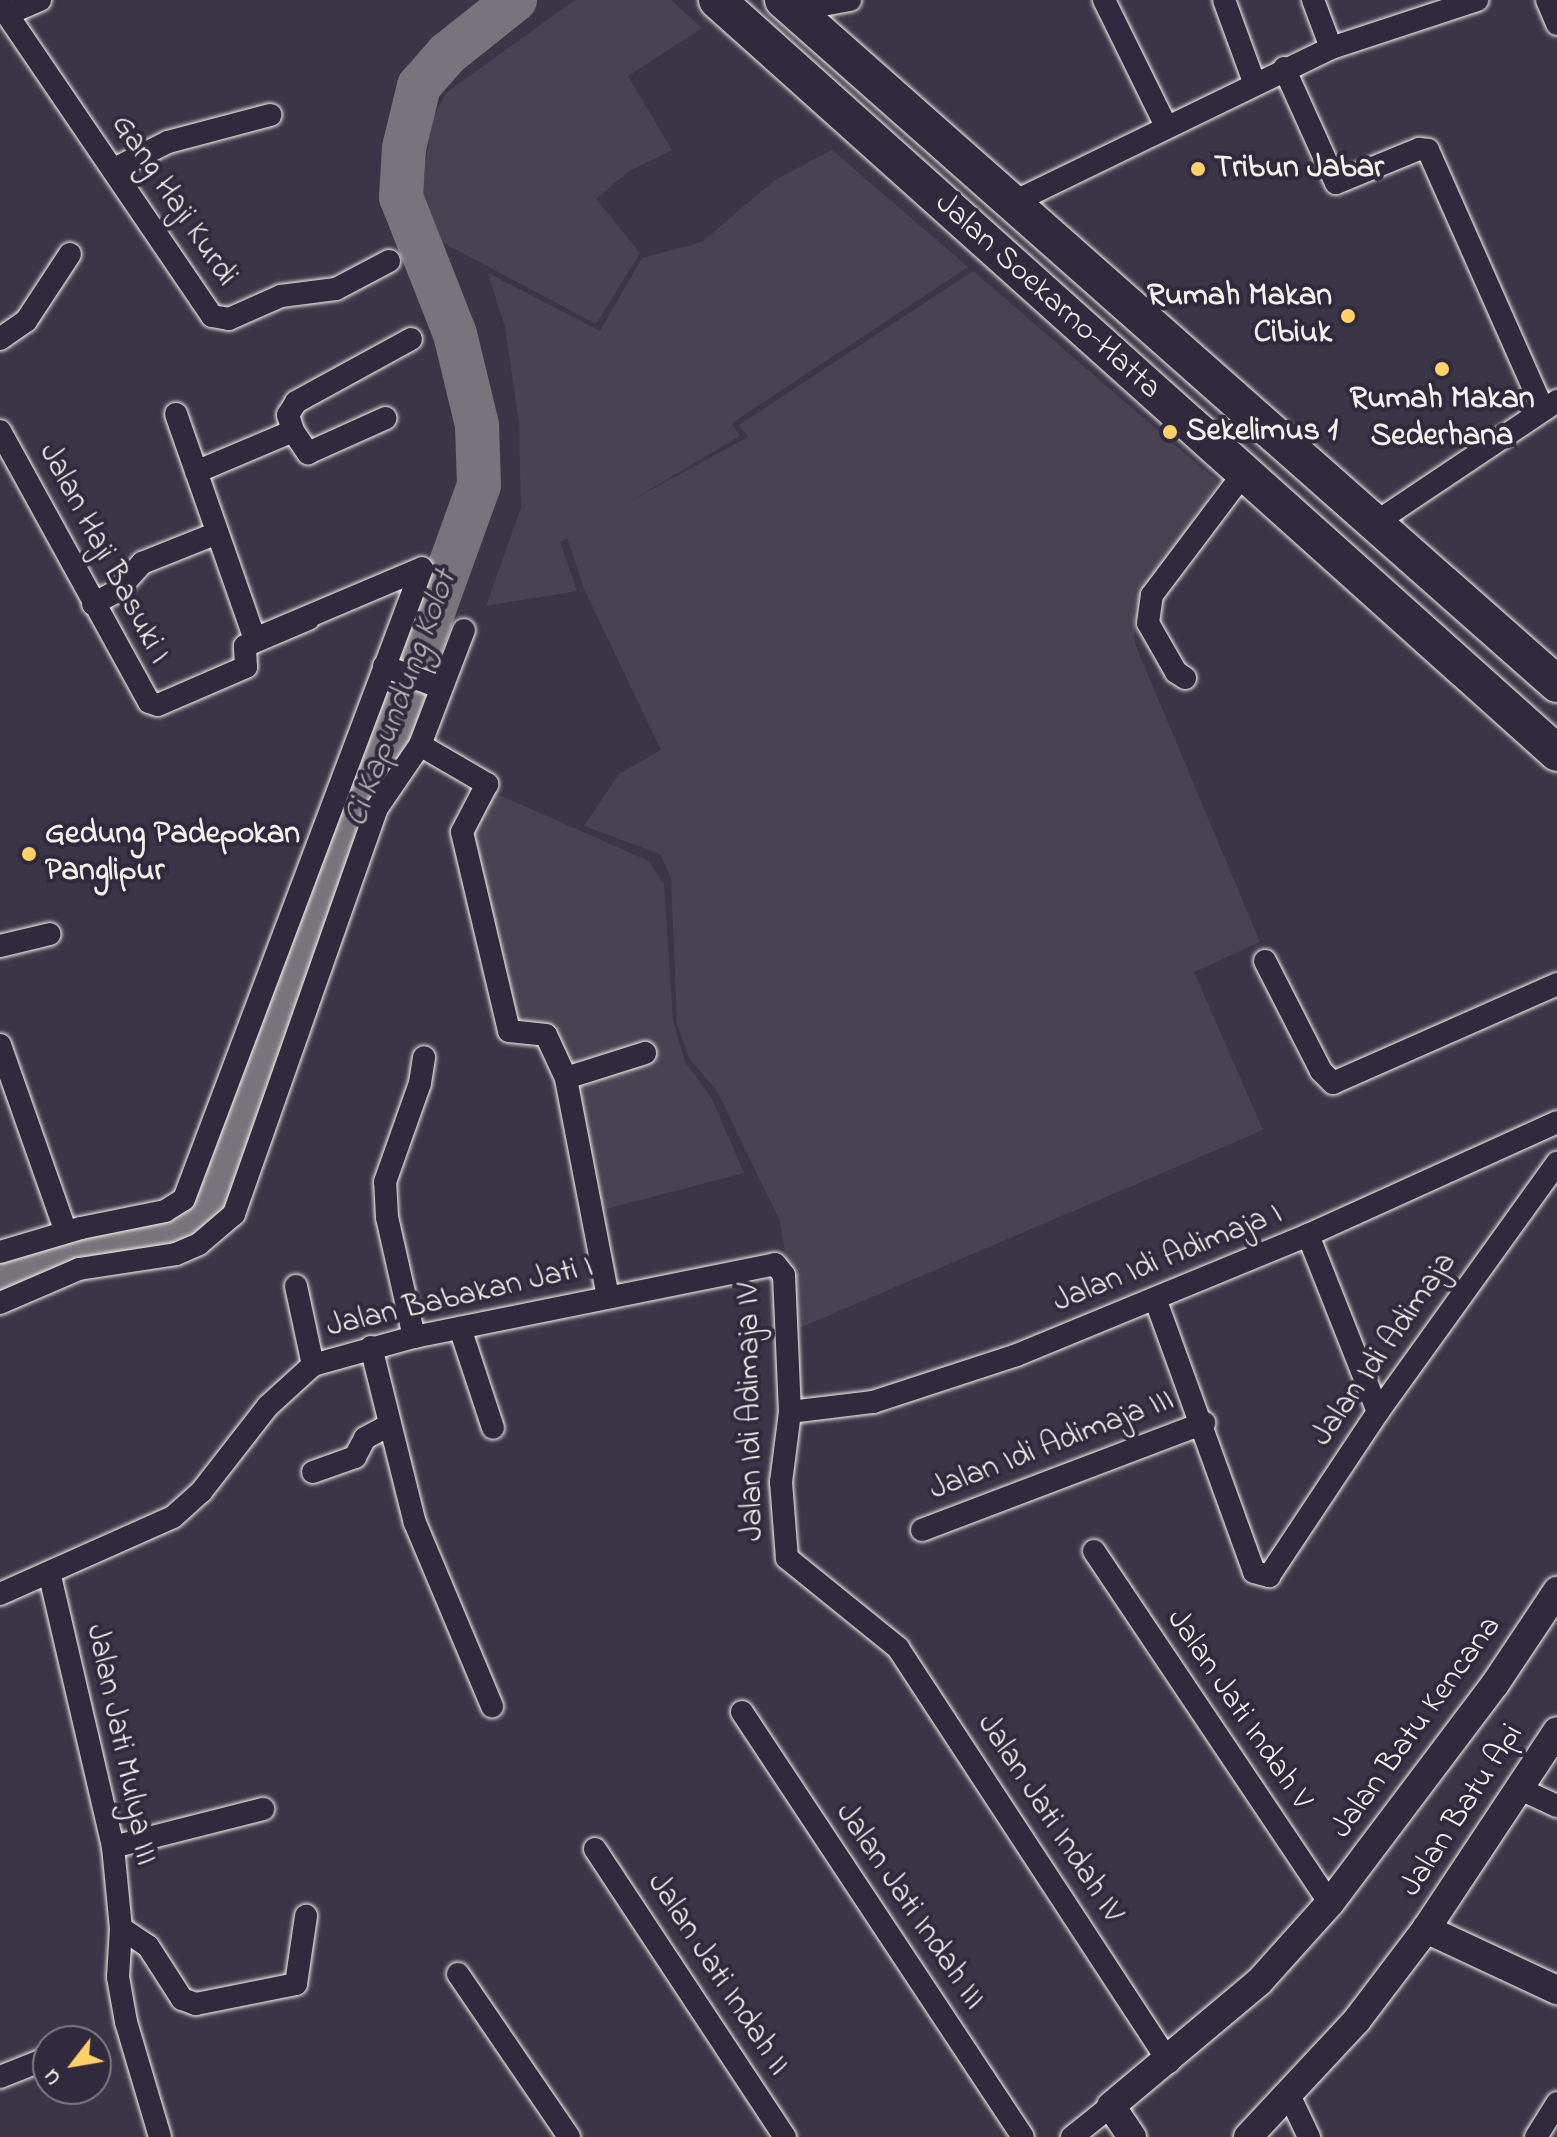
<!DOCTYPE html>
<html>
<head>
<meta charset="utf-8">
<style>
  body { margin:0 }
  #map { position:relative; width:1557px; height:2137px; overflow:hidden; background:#3b3647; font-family:"Indie Flower",sans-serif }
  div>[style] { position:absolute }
  .built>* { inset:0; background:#484352 }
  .river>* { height:44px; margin:-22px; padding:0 22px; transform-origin:22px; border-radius:22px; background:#78747b }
  .roads { filter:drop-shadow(0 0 2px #f4f1e8) drop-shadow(0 0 2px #f4f1e8) }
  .minor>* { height:22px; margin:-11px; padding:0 11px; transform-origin:11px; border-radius:11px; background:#2f2a3d }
  .tertiary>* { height:28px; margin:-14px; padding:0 14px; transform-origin:14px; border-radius:14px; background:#2f2a3d }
  .trunk>* { height:36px; margin:-18px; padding:0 18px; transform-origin:18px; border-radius:18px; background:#2f2a3d }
  .dots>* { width:22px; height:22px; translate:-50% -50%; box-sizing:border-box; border:4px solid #2f2a3d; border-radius:50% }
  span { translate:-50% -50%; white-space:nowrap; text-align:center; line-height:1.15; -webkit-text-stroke:8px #2f2a3d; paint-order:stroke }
  .poi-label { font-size:32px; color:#f4f1e8; font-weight:700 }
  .left { translate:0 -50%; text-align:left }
  .right { translate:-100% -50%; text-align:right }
  .street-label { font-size:32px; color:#f4f1e8 }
  .water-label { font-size:34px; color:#b6b2b2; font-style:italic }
  .north { position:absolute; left:32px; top:2025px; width:80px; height:80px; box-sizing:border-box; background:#2f2a3d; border:2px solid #7e7a81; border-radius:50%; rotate:239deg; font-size:22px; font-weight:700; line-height:32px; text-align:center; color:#f4f1e8 }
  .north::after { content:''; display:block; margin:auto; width:28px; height:36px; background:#ffd166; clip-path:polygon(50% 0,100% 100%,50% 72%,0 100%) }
</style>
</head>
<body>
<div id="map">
  <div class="built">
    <div style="clip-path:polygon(575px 0,671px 0,702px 28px,628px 76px,672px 150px,629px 171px,596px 199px,640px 253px,596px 324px,438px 240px,425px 225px,419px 201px,433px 118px,446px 93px)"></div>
    <div style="clip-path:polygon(832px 150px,968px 267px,732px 423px,740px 436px,629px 502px,748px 437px,739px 425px,973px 271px,1218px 482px,1134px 611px,1135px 644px,1260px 942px,1194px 972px,1263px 1130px,797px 1329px,780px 1221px,717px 1091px,689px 1058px,677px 1024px,671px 877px,660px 854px,584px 826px,619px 774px,661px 750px,585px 591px,567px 538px,560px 542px,577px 591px,486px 606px,521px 508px,519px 423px,505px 327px,488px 273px,600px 331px,642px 258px,702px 242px,775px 180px)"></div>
    <div style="clip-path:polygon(490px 791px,649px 861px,664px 885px,673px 1020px,685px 1062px,711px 1097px,744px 1173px,587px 1214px,549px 1030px,517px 1039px,470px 830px)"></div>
  </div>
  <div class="river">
    <div style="left:0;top:1284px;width:73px;rotate:-25.9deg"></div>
    <div style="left:66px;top:1252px;width:116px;rotate:-9.5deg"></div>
    <div style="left:180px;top:1233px;width:40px;rotate:-39deg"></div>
    <div style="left:211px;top:1208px;width:92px;rotate:-66.2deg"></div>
    <div style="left:248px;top:1124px;width:679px;rotate:-70.12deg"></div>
    <div style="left:479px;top:485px;width:60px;rotate:-91.9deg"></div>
    <div style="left:477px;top:425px;width:94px;rotate:-103.6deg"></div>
    <div style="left:455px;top:334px;width:147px;rotate:-111.5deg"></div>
    <div style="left:401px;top:197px;width:49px;rotate:-86.5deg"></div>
    <div style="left:404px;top:148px;width:64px;rotate:-76.4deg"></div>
    <div style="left:419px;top:86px;width:43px;rotate:-48.8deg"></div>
    <div style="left:447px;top:54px;width:87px;rotate:-38.5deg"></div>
  </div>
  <div class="roads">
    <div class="minor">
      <div style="left:1104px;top:0;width:140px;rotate:63.8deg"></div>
      <div style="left:1224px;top:0;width:87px;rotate:69.9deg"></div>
      <div style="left:1313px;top:0;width:51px;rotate:69.4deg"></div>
      <div style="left:1547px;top:0;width:26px;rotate:67deg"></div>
      <div style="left:0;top:4px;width:377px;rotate:55.8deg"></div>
      <div style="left:212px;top:316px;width:17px;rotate:10deg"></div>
      <div style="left:229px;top:319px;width:57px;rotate:-23.9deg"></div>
      <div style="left:281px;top:296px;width:55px;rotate:-7.3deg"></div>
      <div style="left:336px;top:289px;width:60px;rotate:-27.8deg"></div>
      <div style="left:795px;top:10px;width:56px;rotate:-10.3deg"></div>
      <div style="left:7px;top:14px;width:36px;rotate:-23deg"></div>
      <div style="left:1284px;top:68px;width:126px;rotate:65.7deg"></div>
      <div style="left:1336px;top:183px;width:90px;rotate:-22.3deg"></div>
      <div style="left:1419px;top:149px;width:9px;rotate:6deg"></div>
      <div style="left:1428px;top:150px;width:283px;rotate:66.1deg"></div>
      <div style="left:114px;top:169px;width:60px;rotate:-26.6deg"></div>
      <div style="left:168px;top:142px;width:106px;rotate:-14.8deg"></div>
      <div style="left:1014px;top:202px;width:352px;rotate:-25.9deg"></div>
      <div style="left:1331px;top:48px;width:154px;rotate:-18.2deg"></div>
      <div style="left:0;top:339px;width:32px;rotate:-35deg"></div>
      <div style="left:26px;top:321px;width:80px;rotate:-56.7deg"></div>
      <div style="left:176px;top:414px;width:238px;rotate:70.7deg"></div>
      <div style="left:255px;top:639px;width:181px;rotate:-23deg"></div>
      <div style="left:0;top:431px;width:309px;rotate:61.2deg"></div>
      <div style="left:149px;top:702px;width:9px;rotate:18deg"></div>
      <div style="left:158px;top:705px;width:96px;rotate:-23.4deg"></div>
      <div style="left:246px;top:667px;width:21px;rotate:-93deg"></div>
      <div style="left:245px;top:646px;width:69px;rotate:-23.2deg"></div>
      <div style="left:293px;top:431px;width:17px;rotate:-107deg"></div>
      <div style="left:288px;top:415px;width:15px;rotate:-58deg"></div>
      <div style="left:296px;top:402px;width:131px;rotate:-28.7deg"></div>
      <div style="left:196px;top:472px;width:105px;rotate:-22.9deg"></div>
      <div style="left:293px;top:431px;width:27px;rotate:56deg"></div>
      <div style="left:308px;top:453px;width:85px;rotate:-24.2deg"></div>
      <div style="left:1378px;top:521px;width:216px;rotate:-33.8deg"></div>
      <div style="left:93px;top:604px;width:27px;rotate:-28deg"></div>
      <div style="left:117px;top:591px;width:38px;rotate:-48deg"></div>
      <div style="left:142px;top:563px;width:81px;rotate:-21.8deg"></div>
      <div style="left:384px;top:666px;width:59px;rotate:20.9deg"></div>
      <div style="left:1185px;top:678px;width:11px;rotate:-146deg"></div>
      <div style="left:1176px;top:672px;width:56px;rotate:-119.7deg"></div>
      <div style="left:1148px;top:623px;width:28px;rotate:-82deg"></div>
      <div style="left:1152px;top:595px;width:153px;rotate:-53deg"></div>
      <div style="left:420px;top:745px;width:78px;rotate:30.2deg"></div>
      <div style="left:487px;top:784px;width:54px;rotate:117.5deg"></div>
      <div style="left:462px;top:832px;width:204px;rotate:76.7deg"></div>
      <div style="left:509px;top:1031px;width:37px;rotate:6deg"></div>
      <div style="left:546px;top:1035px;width:47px;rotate:65.1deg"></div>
      <div style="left:0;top:946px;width:51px;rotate:-13.5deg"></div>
      <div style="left:1265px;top:961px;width:123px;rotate:63deg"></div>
      <div style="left:1321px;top:1071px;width:17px;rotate:45deg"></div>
      <div style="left:1333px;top:1083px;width:245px;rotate:-23.8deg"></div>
      <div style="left:0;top:1045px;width:198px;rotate:70.6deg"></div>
      <div style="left:1308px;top:1235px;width:190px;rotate:68.4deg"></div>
      <div style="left:0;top:1252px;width:84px;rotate:-16.5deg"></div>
      <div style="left:81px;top:1228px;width:86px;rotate:-11.4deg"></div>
      <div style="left:165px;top:1211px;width:22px;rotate:-32deg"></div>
      <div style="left:184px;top:1199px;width:674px;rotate:-69.33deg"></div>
      <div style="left:296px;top:1286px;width:81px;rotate:77.9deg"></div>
      <div style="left:608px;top:1297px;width:223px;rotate:-100.9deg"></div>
      <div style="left:566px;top:1078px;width:83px;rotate:-17.6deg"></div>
      <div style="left:1156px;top:1301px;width:288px;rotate:70.1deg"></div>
      <div style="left:1254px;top:1572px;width:16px;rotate:15deg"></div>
      <div style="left:1269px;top:1576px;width:197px;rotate:-56.4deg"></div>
      <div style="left:1378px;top:1412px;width:307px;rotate:-54.3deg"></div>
      <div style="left:0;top:1303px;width:86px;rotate:-23.3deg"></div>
      <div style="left:79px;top:1269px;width:98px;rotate:-8.8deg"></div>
      <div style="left:176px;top:1254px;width:25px;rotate:-23deg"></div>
      <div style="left:199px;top:1244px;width:46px;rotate:-40.6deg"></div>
      <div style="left:234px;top:1214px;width:430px;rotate:-70.6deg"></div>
      <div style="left:377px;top:808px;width:76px;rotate:-55.7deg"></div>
      <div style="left:420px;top:745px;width:123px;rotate:-69.1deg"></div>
      <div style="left:460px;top:1328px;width:105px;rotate:71.7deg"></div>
      <div style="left:414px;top:1337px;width:123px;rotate:-102.7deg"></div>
      <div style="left:387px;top:1217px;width:35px;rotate:-93deg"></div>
      <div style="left:385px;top:1182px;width:105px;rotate:-70.5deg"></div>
      <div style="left:420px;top:1083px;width:26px;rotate:-81deg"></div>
      <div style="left:371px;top:1347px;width:181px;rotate:76deg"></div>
      <div style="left:415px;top:1523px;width:199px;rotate:67.2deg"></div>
      <div style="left:790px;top:1412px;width:84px;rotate:-6.9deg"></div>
      <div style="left:873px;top:1402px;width:151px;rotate:-18.1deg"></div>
      <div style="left:1017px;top:1355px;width:315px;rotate:-22.4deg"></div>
      <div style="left:1308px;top:1235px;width:273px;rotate:-24.4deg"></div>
      <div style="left:313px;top:1472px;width:45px;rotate:-19.7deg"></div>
      <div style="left:355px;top:1457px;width:21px;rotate:-62deg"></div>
      <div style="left:365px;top:1438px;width:26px;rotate:-28deg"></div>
      <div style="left:922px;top:1530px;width:302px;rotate:-20.8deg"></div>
      <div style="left:1094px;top:1551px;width:424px;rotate:56.2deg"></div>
      <div style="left:50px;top:1576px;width:278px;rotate:76.9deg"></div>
      <div style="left:113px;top:1847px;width:81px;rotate:84.4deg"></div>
      <div style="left:121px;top:1928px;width:49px;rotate:93.5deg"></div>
      <div style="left:118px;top:1977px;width:46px;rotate:79.9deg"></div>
      <div style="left:126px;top:2022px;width:120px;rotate:73.5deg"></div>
      <div style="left:0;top:1594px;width:189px;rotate:-24deg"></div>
      <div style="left:173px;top:1517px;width:38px;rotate:-42deg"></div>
      <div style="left:201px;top:1492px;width:109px;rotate:-52.1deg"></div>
      <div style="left:268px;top:1406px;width:61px;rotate:-42.3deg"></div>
      <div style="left:313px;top:1365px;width:105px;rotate:-15.5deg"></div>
      <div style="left:414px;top:1337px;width:368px;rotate:-11.4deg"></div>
      <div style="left:775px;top:1264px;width:14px;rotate:51deg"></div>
      <div style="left:784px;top:1275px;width:137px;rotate:87.5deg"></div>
      <div style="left:790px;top:1412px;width:71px;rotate:97.3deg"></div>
      <div style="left:781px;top:1482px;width:76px;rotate:85.5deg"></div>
      <div style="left:787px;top:1558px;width:143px;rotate:39deg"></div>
      <div style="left:898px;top:1648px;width:495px;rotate:56.8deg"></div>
      <div style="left:742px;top:1712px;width:509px;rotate:56.53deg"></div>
      <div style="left:1518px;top:1788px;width:43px;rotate:24.8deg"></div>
      <div style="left:113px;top:1847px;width:155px;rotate:-14.2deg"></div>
      <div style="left:595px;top:1849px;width:345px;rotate:56.6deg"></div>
      <div style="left:121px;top:1928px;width:32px;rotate:34deg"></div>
      <div style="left:148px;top:1946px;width:63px;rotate:57.3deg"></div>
      <div style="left:182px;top:1999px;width:15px;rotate:20deg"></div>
      <div style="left:196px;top:2004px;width:102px;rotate:-11.3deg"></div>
      <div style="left:296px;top:1984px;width:69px;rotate:-81.6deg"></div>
      <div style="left:458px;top:1974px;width:197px;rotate:55.7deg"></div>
      <div style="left:0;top:2077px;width:52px;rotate:-21.6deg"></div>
      <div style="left:1289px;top:2095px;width:47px;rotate:64.5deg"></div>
      <div style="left:1072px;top:2137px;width:50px;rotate:-38.5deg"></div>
      <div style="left:1536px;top:2137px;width:40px;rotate:-58deg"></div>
    </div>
    <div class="tertiary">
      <div style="left:1426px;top:1929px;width:145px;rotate:25deg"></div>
      <div style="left:1132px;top:2137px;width:37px;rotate:-124deg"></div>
      <div style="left:1111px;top:2106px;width:193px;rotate:-40deg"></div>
      <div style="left:1259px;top:1982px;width:106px;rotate:-48.1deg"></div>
      <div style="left:1330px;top:1903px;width:274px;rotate:-53deg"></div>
      <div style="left:1495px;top:1684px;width:112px;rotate:-56.3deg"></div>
      <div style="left:1248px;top:2137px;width:160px;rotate:-47deg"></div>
      <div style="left:1357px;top:2020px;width:114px;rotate:-52.8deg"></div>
      <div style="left:1426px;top:1929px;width:237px;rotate:-56.5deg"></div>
    </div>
    <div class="trunk">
      <div style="left:717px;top:0;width:1128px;rotate:41.87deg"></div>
      <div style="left:783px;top:0;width:1033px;rotate:41.47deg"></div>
    </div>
  </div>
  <div class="dots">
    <div style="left:1198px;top:169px;background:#ffd166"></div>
    <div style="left:1348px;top:316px;background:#ffd166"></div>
    <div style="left:1442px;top:369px;background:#ffd166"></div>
    <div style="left:1170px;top:432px;background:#ffd166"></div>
    <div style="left:29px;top:854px;background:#ffd166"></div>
  </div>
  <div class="poi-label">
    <span class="left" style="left:1214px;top:169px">Tribun Jabar</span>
    <span class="right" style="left:1332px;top:316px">Rumah Makan<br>Cibiuk</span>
    <span style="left:1442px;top:419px">Rumah Makan<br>Sederhana</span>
    <span class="left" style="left:1186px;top:432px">Sekelimus 1</span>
    <span class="left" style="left:45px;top:854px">Gedung Padepokan<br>Panglipur</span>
  </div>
  <div class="street-label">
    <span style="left:173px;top:201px;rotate:56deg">Gang Haji Kurdi</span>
    <span style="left:1047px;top:297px;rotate:42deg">Jalan Soekarno-Hatta</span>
    <span style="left:103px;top:554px;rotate:62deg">Jalan Haji Basuki I</span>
    <span style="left:1168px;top:1259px;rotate:-22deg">Jalan Idi Adimaja I</span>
    <span style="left:460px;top:1298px;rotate:-13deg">Jalan Babakan Jati I</span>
    <span style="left:1385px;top:1350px;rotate:-55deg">Jalan Idi Adimaja</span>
    <span style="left:752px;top:1412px;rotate:-91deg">Jalan Idi Adimaja IV</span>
    <span style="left:1052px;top:1446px;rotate:-21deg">Jalan Idi Adimaja III</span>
    <span style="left:1238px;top:1710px;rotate:56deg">Jalan Jati Indah V</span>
    <span style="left:1417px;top:1728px;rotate:-54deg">Jalan Batu Kencana</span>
    <span style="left:120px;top:1745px;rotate:78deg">Jalan Jati Mulya III</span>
    <span style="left:1463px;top:1811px;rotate:-57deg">Jalan Batu Api</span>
    <span style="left:1049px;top:1819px;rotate:57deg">Jalan Jati Indah IV</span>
    <span style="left:909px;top:1907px;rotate:56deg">Jalan Jati Indah III</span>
    <span style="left:717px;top:1975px;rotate:57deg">Jalan Jati Indah II</span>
  </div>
  <div class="water-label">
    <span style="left:402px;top:699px;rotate:-70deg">Ci Kapundung Kolot</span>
  </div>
  <div class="north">U</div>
</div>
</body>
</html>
